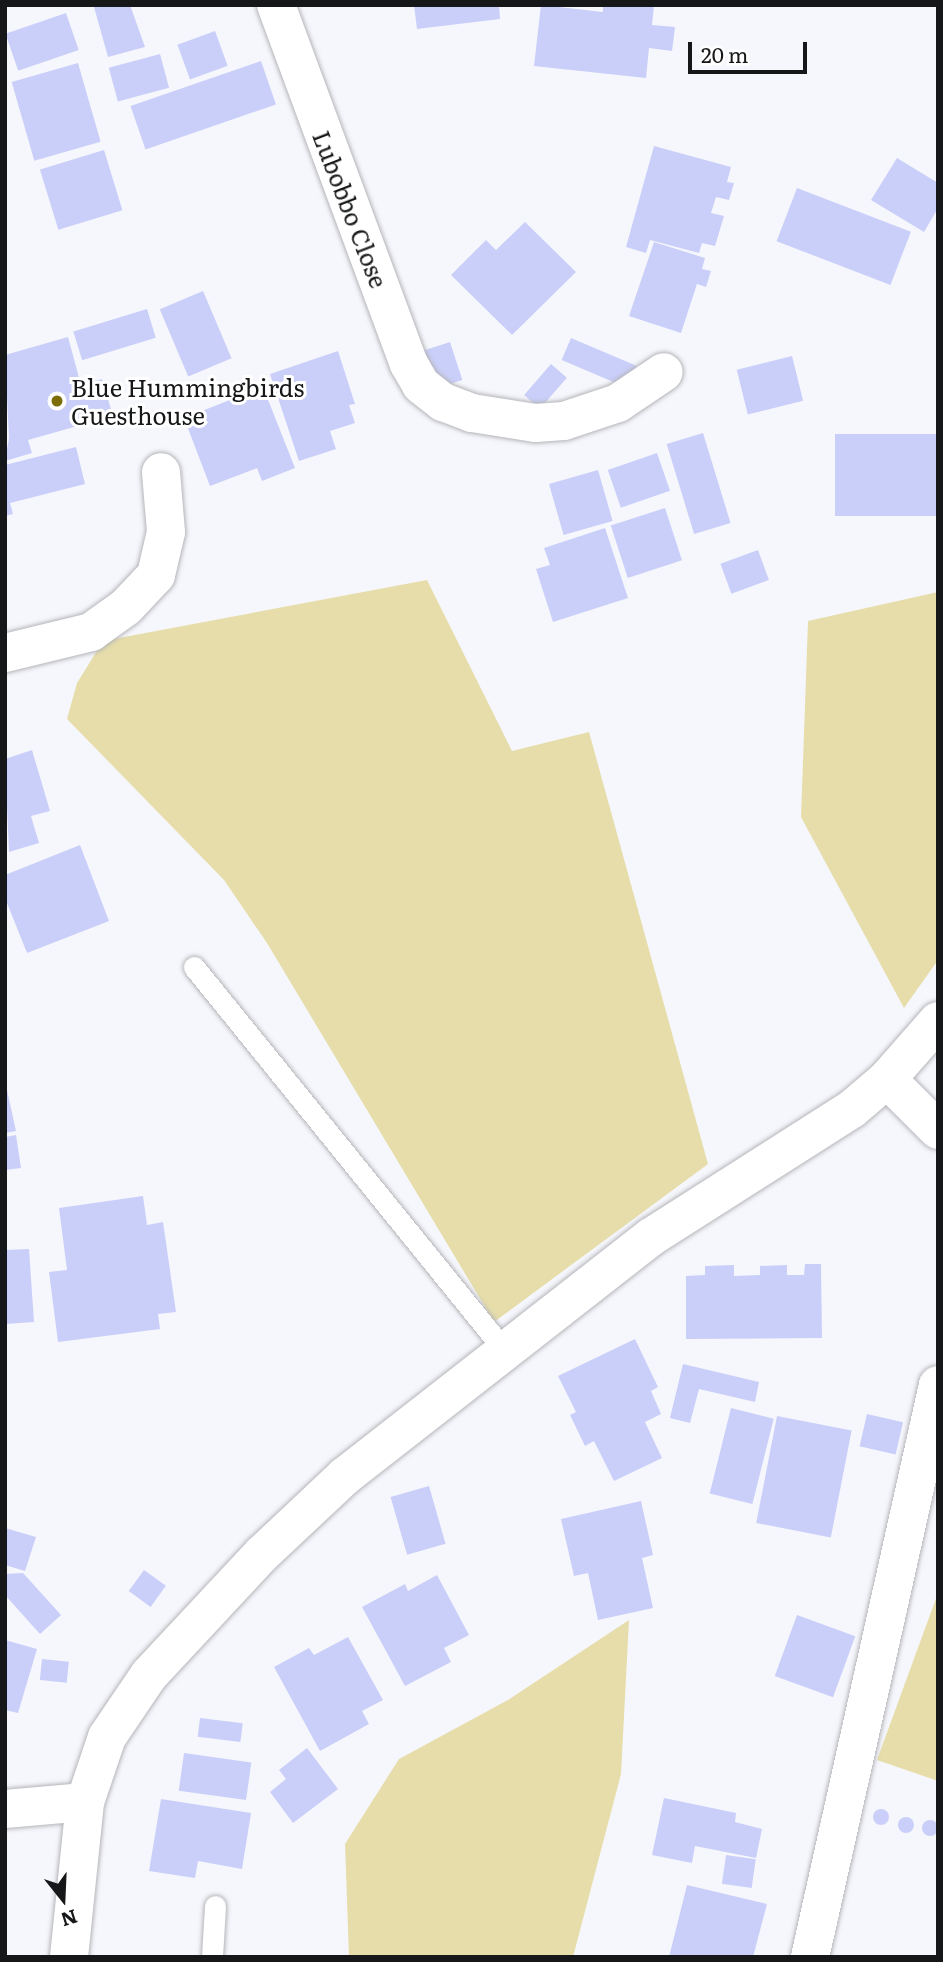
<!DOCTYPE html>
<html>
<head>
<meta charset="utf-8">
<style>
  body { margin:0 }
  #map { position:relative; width:943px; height:1962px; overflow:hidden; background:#f6f7fc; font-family:Literata,serif }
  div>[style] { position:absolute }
  .green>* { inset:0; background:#e6ddaa }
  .building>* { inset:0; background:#cacff9; transform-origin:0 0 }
  .round { border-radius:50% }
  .roads { filter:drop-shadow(0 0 2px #b5b5ba) drop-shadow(0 0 2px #b5b5ba) }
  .lane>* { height:21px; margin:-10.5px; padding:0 10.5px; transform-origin:10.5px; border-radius:10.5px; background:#fff }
  .street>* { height:38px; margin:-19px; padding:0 19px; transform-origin:19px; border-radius:19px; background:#fff }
  .dots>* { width:19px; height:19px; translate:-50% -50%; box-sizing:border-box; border:4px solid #fff; border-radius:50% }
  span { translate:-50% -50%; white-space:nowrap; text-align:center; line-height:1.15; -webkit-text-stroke:6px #fff; paint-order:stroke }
  .street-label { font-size:24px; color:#161718 }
  .poi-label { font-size:24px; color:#161718 }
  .left { translate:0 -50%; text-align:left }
  .frame { position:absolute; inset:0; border:7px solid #161718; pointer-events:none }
  .north { position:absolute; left:28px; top:1864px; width:70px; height:70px; -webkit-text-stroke:5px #fff; paint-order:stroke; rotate:162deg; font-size:19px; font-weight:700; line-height:28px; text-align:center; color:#161718 }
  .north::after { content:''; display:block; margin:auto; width:24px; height:32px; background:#161718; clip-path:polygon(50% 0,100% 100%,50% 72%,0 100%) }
  .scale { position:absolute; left:688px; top:42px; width:119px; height:32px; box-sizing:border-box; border:4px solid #161718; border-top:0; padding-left:9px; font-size:21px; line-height:24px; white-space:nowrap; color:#161718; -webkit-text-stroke:5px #fff; paint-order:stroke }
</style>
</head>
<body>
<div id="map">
  <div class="green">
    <div style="clip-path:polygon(427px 580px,512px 751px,589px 732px,708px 1164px,494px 1322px,267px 943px,224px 880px,67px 719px,77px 683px,103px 641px)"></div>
    <div style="clip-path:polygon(938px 592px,938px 960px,904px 1008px,801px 817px,808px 621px)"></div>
    <div style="clip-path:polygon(938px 1593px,938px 1781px,877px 1760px)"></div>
    <div style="clip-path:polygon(629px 1620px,621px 1774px,573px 1957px,349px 1957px,345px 1844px,399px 1759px,508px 1700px)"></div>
  </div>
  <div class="building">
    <div style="clip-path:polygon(130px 5px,145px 47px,108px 57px,94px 7px)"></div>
    <div style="clip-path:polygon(414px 5px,499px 5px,500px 19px,417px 29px)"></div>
    <div style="clip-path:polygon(541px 5px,603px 12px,603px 5px,654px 5px,652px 25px,675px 27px,672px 51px,649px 48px,646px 78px,534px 66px)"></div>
    <div style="left:66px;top:13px;width:39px;height:64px;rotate:71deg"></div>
    <div style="left:215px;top:31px;width:37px;height:40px;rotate:70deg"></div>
    <div style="left:160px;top:54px;width:35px;height:53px;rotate:75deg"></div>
    <div style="left:261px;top:61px;width:46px;height:138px;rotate:71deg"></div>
    <div style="left:78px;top:63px;width:82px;height:69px;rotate:74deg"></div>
    <div style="clip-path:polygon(654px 146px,731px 167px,727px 182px,734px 183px,729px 200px,716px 197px,711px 213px,724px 216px,715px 246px,702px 243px,699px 253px,650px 240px,646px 253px,626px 247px)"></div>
    <div style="left:104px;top:150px;width:63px;height:67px;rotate:73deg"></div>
    <div style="clip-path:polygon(897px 158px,938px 183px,938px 208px,924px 232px,871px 200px)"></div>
    <div style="left:797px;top:188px;width:122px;height:57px;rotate:21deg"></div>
    <div style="clip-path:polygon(525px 222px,576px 272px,512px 335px,451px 275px,486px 240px,496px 250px)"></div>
    <div style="clip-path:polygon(654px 242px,705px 258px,702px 269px,711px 271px,706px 287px,697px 284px,681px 333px,629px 316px)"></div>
    <div style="left:203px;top:291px;width:73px;height:47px;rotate:67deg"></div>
    <div style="left:147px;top:309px;width:30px;height:77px;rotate:73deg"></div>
    <div style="clip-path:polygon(68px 337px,81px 385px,102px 379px,113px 416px,28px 440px,32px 453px,5px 461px,9px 438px,5px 355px)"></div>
    <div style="left:571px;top:338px;width:71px;height:24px;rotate:23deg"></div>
    <div style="left:450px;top:342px;width:40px;height:31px;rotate:72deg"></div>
    <div style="clip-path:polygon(338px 351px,355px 404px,349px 405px,355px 423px,330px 431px,336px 449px,299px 461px,270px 374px)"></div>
    <div style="left:792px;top:356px;width:46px;height:57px;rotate:76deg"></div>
    <div style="left:551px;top:364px;width:21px;height:41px;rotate:41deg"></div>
    <div style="clip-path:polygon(263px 387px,295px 468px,262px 481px,257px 468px,210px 486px,184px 418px)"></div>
    <div style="left:703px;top:433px;width:94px;height:38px;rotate:73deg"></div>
    <div style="left:938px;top:434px;width:82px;height:103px;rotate:90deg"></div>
    <div style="clip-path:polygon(76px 447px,85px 484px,10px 503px,13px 514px,5px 516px,5px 465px)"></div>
    <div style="left:657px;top:453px;width:40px;height:52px;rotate:71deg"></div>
    <div style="left:598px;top:470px;width:53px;height:51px;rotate:74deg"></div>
    <div style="left:665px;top:508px;width:55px;height:57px;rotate:72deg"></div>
    <div style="clip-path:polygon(605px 528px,628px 598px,553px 622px,536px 569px,550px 565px,544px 548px)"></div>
    <div style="left:758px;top:550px;width:32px;height:40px;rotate:70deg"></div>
    <div style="clip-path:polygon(32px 750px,50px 811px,31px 816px,39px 843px,9px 852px,5px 759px)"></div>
    <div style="clip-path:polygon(80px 845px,109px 921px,27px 953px,5px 898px,5px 875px)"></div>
    <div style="clip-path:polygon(5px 1081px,16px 1131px,5px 1133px)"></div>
    <div style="clip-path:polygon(16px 1135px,21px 1168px,5px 1170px,5px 1137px)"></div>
    <div style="clip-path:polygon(143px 1196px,147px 1225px,163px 1222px,176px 1312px,158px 1314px,160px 1329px,58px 1342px,49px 1272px,67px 1270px,59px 1208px)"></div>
    <div style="clip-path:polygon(29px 1249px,34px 1322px,5px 1324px,5px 1250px)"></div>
    <div style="clip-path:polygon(805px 1264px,821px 1264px,822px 1338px,686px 1339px,686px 1276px,705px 1275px,705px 1266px,734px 1265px,734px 1276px,760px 1275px,760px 1266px,787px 1265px,787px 1275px,804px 1275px)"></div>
    <div style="clip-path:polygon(635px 1339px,658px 1387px,651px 1391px,661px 1414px,645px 1422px,662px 1458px,614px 1481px,594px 1441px,585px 1446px,570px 1415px,576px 1412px,558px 1376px)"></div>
    <div style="clip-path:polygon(683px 1364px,759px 1382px,755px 1402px,699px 1389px,690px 1423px,670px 1418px)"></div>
    <div style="left:731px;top:1408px;width:44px;height:88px;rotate:14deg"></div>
    <div style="left:867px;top:1414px;width:37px;height:33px;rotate:13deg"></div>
    <div style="left:777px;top:1416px;width:76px;height:109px;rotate:11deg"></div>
    <div style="left:429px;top:1486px;width:60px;height:40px;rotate:74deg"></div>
    <div style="clip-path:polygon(641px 1501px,653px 1555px,642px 1558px,653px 1608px,598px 1620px,588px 1573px,574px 1576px,561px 1519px)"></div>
    <div style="clip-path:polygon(5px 1528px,36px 1537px,25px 1571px,5px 1565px)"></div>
    <div style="left:144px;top:1570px;width:27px;height:26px;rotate:36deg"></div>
    <div style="clip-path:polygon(23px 1573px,61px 1615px,40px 1634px,5px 1595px,5px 1574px)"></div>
    <div style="clip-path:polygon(437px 1575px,469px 1635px,444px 1648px,451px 1662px,405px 1686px,362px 1607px,405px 1584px,408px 1591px)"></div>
    <div style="left:797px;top:1615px;width:62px;height:65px;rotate:20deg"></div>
    <div style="clip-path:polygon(348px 1637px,383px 1700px,362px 1711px,369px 1724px,320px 1751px,274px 1667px,309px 1648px,314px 1655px)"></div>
    <div style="clip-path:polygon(5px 1640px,37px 1649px,18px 1713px,5px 1710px)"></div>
    <div style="left:42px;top:1659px;width:27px;height:21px;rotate:6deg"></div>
    <div style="left:200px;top:1718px;width:43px;height:19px;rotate:7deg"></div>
    <div style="clip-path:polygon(307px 1748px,338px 1789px,293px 1823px,270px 1792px,286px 1779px,279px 1770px)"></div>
    <div style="left:184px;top:1753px;width:68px;height:38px;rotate:8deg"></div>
    <div style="clip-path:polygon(664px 1798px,736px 1813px,735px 1822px,762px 1829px,756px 1858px,695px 1846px,692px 1863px,652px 1855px)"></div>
    <div style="clip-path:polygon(161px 1799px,251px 1813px,242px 1869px,198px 1861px,195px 1878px,149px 1871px)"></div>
    <div class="round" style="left:873px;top:1809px;width:16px;height:16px"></div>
    <div class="round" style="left:898px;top:1817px;width:16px;height:16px"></div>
    <div class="round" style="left:922px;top:1820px;width:16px;height:16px"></div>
    <div style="left:726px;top:1855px;width:30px;height:29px;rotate:8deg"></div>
    <div style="clip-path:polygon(687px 1885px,767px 1904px,753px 1957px,669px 1957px)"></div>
  </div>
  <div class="roads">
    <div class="lane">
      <div style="left:194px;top:967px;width:496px;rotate:51deg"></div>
      <div style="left:212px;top:1957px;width:51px;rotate:-86.6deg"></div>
    </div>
    <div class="street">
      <div style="left:276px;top:5px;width:383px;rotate:69.7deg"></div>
      <div style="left:409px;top:364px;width:24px;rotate:60deg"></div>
      <div style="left:421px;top:385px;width:28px;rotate:38deg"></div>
      <div style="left:443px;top:402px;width:31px;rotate:21deg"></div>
      <div style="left:472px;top:413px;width:64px;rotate:9deg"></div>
      <div style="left:535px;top:423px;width:29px;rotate:-4deg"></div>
      <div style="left:564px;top:421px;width:57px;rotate:-18.4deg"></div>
      <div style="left:618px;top:403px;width:55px;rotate:-34deg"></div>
      <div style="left:5px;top:653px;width:89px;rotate:-13.7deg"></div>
      <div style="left:91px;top:632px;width:43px;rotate:-35.5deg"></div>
      <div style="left:126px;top:607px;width:44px;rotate:-46.8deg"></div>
      <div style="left:156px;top:575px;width:44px;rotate:-76.9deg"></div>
      <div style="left:166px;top:532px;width:60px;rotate:-94.8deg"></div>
      <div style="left:887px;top:1079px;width:72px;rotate:45deg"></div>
      <div style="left:5px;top:1809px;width:80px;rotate:-5deg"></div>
      <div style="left:69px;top:1957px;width:156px;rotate:-84.1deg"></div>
      <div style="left:85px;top:1802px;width:69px;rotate:-71.3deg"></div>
      <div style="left:107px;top:1737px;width:75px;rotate:-55.9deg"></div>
      <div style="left:149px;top:1675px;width:166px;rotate:-47deg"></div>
      <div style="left:262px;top:1554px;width:114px;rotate:-43.2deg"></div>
      <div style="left:345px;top:1476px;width:388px;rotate:-38deg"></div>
      <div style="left:651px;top:1237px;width:238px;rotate:-32.5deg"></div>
      <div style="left:852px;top:1109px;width:46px;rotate:-40.6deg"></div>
      <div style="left:887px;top:1079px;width:77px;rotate:-48.7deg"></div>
      <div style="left:810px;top:1957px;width:586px;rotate:-77.39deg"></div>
    </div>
  </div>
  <div class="dots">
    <div style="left:57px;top:401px;background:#7d6d08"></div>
  </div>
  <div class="street-label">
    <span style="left:351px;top:209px;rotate:69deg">Lubobbo Close</span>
  </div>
  <div class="poi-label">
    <span class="left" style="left:71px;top:401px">Blue Hummingbirds<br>Guesthouse</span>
  </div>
  <div class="frame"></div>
  <div class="north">N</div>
  <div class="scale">20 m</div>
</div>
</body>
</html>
